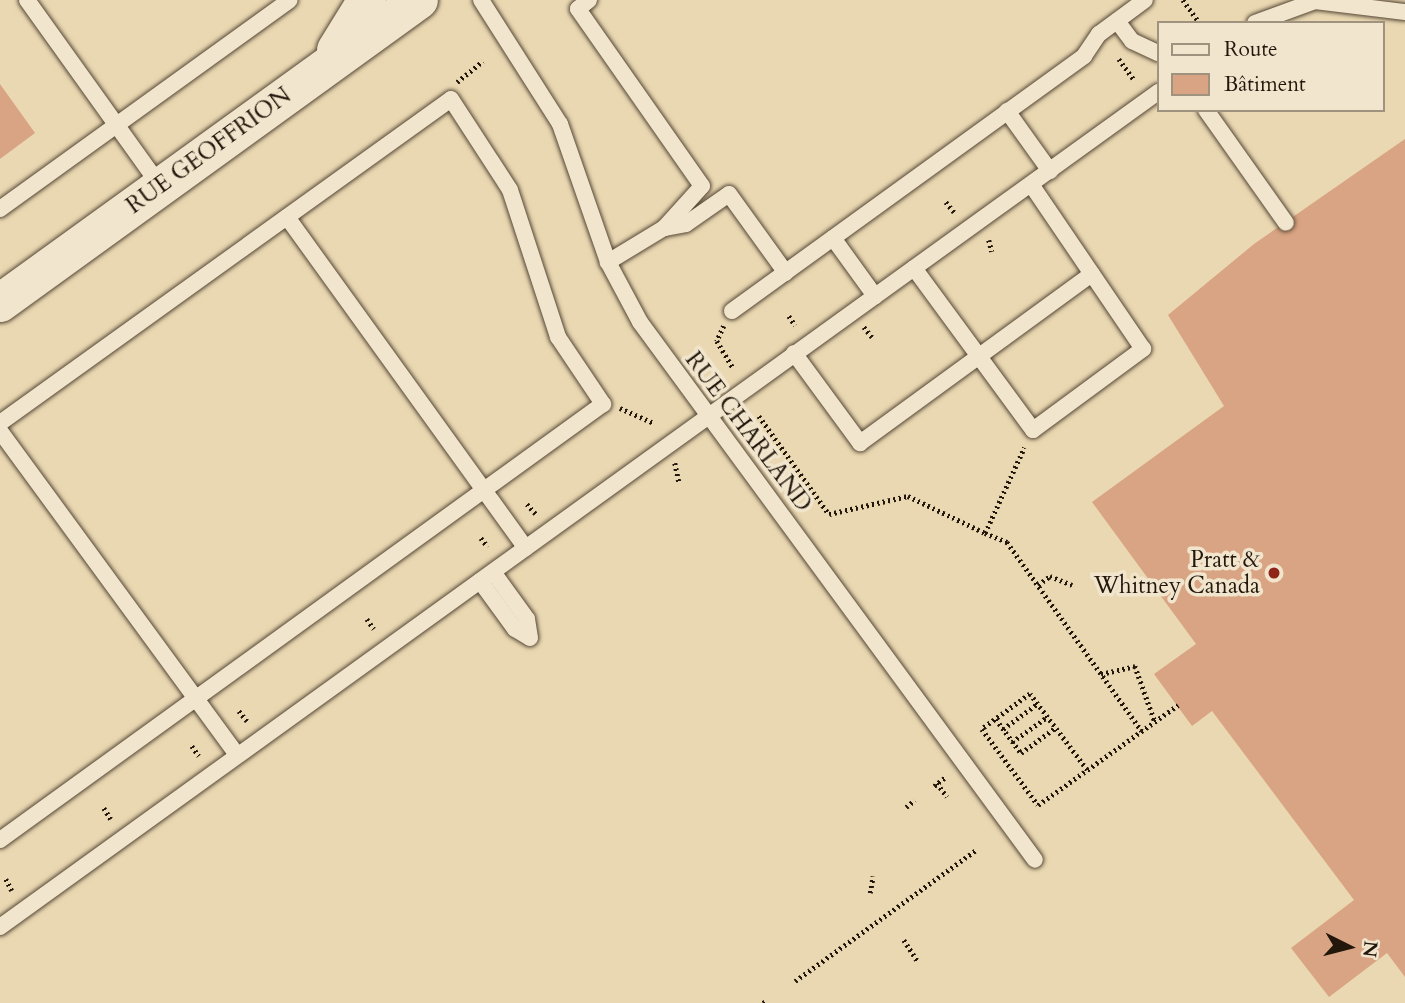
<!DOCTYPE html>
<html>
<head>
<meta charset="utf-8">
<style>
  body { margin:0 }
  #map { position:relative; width:1405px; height:1003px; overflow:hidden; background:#ead8b2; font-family:Cardo,serif }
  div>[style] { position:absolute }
  .building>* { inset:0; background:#d9a483 }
  .path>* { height:4.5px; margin-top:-2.25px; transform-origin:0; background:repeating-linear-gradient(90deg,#23170c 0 2px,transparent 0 5.5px) }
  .roads { filter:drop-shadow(0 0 2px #554736) drop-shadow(0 0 2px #554736) }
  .lane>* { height:16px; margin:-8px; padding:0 8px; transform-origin:8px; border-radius:8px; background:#f1e6cd }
  .secondary>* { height:38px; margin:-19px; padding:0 19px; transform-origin:19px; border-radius:19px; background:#f1e6cd }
  .dots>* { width:19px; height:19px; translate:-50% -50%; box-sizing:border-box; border:4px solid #f1e6cd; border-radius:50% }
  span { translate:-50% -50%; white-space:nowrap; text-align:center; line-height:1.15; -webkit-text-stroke:7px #f1e6cd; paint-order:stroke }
  .street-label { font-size:23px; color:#23170c }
  .poi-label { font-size:23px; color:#23170c }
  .right { translate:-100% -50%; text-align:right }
  .legend { position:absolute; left:1157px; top:21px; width:228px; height:91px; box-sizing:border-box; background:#f1e6cd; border:2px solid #9f9380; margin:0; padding:9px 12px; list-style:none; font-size:21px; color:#23170c }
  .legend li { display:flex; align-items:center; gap:14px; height:35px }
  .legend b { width:35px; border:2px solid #9f9380 }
  .north { position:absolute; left:1314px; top:912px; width:70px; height:70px; -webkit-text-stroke:5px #f1e6cd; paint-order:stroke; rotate:96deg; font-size:19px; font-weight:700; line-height:28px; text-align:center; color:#23170c }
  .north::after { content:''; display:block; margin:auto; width:24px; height:32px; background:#23170c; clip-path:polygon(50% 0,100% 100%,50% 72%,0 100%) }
</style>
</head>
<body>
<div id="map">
  <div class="building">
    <div style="clip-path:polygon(0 84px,35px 133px,0 159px)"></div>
    <div style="clip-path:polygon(1405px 139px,1405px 977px,1387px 953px,1329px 997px,1291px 948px,1354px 900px,1212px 711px,1192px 726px,1154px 674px,1196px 644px,1092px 502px,1224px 406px,1168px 315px,1254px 244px)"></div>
  </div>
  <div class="path">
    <div style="left:1183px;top:0;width:29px;rotate:54deg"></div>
    <div style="left:1119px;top:59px;width:27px;rotate:54deg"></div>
    <div style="left:457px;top:82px;width:33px;rotate:-39deg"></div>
    <div style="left:946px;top:202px;width:13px;rotate:51deg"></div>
    <div style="left:989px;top:240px;width:12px;rotate:76deg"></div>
    <div style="left:789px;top:316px;width:11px;rotate:56deg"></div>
    <div style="left:724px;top:326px;width:17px;rotate:115deg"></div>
    <div style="left:717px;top:341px;width:31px;rotate:59deg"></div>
    <div style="left:864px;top:327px;width:13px;rotate:51deg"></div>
    <div style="left:620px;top:408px;width:37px;rotate:24deg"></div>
    <div style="left:759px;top:416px;width:120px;rotate:54.5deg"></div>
    <div style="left:829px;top:514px;width:81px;rotate:-12.8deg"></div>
    <div style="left:908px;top:496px;width:85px;rotate:25.7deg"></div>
    <div style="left:985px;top:533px;width:94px;rotate:-65.4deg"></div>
    <div style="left:675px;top:463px;width:19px;rotate:78deg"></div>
    <div style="left:527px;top:504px;width:13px;rotate:48deg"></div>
    <div style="left:985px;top:533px;width:24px;rotate:22deg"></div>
    <div style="left:1007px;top:542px;width:232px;rotate:54.5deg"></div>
    <div style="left:481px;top:538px;width:11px;rotate:52deg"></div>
    <div style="left:1038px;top:585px;width:15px;rotate:-37deg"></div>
    <div style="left:1050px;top:576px;width:24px;rotate:22deg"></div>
    <div style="left:367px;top:619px;width:12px;rotate:55deg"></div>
    <div style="left:1101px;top:674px;width:35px;rotate:-13deg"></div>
    <div style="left:1135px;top:666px;width:59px;rotate:70.3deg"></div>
    <div style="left:239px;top:711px;width:13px;rotate:51deg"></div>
    <div style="left:996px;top:719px;width:42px;rotate:53.7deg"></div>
    <div style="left:1021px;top:753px;width:42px;rotate:-36.3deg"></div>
    <div style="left:1003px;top:729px;width:42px;rotate:-36.3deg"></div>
    <div style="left:1012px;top:742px;width:43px;rotate:-35.5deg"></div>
    <div style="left:192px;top:746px;width:12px;rotate:55deg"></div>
    <div style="left:1087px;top:770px;width:95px;rotate:-126.9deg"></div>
    <div style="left:1030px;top:694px;width:59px;rotate:143.9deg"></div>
    <div style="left:982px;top:729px;width:94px;rotate:53.6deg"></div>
    <div style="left:1038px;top:805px;width:172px;rotate:-35.5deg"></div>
    <div style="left:937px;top:783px;width:17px;rotate:54deg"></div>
    <div style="left:934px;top:786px;width:16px;rotate:-38deg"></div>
    <div style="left:906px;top:807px;width:11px;rotate:-38deg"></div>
    <div style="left:104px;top:808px;width:13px;rotate:58deg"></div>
    <div style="left:6px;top:879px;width:13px;rotate:63deg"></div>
    <div style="left:870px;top:893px;width:17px;rotate:-80deg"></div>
    <div style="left:904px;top:940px;width:27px;rotate:57deg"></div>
    <div style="left:795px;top:981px;width:223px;rotate:-35.9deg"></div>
    <div style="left:763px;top:1003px;width:4px;rotate:-34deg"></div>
  </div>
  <div class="roads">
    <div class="lane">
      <div style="left:27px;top:0;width:230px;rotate:54.4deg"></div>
      <div style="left:481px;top:0;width:147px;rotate:57.5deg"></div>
      <div style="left:560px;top:124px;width:146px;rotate:70.8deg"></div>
      <div style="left:608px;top:262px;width:68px;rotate:61.9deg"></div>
      <div style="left:640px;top:322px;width:667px;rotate:53.71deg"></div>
      <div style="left:589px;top:0;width:14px;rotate:141deg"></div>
      <div style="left:578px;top:9px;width:216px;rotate:55deg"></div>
      <div style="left:702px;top:186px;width:57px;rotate:132.1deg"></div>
      <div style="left:664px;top:228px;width:66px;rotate:148.7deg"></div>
      <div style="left:1117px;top:21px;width:25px;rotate:53deg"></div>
      <div style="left:1132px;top:41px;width:29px;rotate:25deg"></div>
      <div style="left:1255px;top:23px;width:64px;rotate:-20.1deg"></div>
      <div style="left:1315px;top:1px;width:91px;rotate:7deg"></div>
      <div style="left:1206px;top:110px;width:138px;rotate:54.7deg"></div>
      <div style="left:1007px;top:111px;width:74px;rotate:54.4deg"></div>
      <div style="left:0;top:209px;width:357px;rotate:-35.8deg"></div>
      <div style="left:287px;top:217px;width:408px;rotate:54.2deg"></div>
      <div style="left:664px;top:228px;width:22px;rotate:-10deg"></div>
      <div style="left:686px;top:224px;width:52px;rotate:-34.9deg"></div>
      <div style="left:729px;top:194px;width:97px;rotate:54.2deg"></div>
      <div style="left:833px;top:238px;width:72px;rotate:54.1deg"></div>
      <div style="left:914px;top:268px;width:201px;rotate:53.7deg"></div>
      <div style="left:1033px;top:430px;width:137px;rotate:-36.4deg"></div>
      <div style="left:1143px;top:349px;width:199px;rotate:-124.2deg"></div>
      <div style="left:732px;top:311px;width:435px;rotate:-35.9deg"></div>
      <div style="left:1084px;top:56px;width:27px;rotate:-56deg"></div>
      <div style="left:1099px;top:34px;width:57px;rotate:-36.5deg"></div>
      <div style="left:794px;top:353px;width:112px;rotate:53.7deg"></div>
      <div style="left:860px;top:443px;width:287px;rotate:-36.1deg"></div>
      <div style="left:0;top:423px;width:555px;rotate:-35.69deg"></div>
      <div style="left:451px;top:99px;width:108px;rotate:57deg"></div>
      <div style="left:510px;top:190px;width:155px;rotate:71.9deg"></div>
      <div style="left:558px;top:337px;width:81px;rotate:56.1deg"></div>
      <div style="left:603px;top:404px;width:744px;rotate:144.13deg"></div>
      <div style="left:0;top:431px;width:401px;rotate:53.8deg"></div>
      <div style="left:493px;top:572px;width:58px;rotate:54.1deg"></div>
      <div style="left:527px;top:619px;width:19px;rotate:81deg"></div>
      <div style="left:480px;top:581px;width:59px;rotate:53.9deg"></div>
      <div style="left:515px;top:629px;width:17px;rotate:31deg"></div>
      <div style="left:0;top:927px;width:1428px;rotate:-35.79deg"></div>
    </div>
    <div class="secondary">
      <div style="left:336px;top:50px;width:59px;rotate:-58.2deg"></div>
      <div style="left:0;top:303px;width:517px;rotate:-35.87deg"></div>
    </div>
  </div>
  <div class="dots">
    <div style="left:1274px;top:573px;background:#8f2418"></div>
  </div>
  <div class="street-label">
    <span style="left:209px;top:151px;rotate:-36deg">RUE GEOFFRION</span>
    <span style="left:748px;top:432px;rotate:53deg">RUE CHARLAND</span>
  </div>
  <div class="poi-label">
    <span class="right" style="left:1260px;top:573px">Pratt &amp;<br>Whitney Canada</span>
  </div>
  <ul class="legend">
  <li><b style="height:9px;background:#f1e6cd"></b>Route</li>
  <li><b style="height:19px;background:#d9a483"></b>Bâtiment</li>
  </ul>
  <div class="north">N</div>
</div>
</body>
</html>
